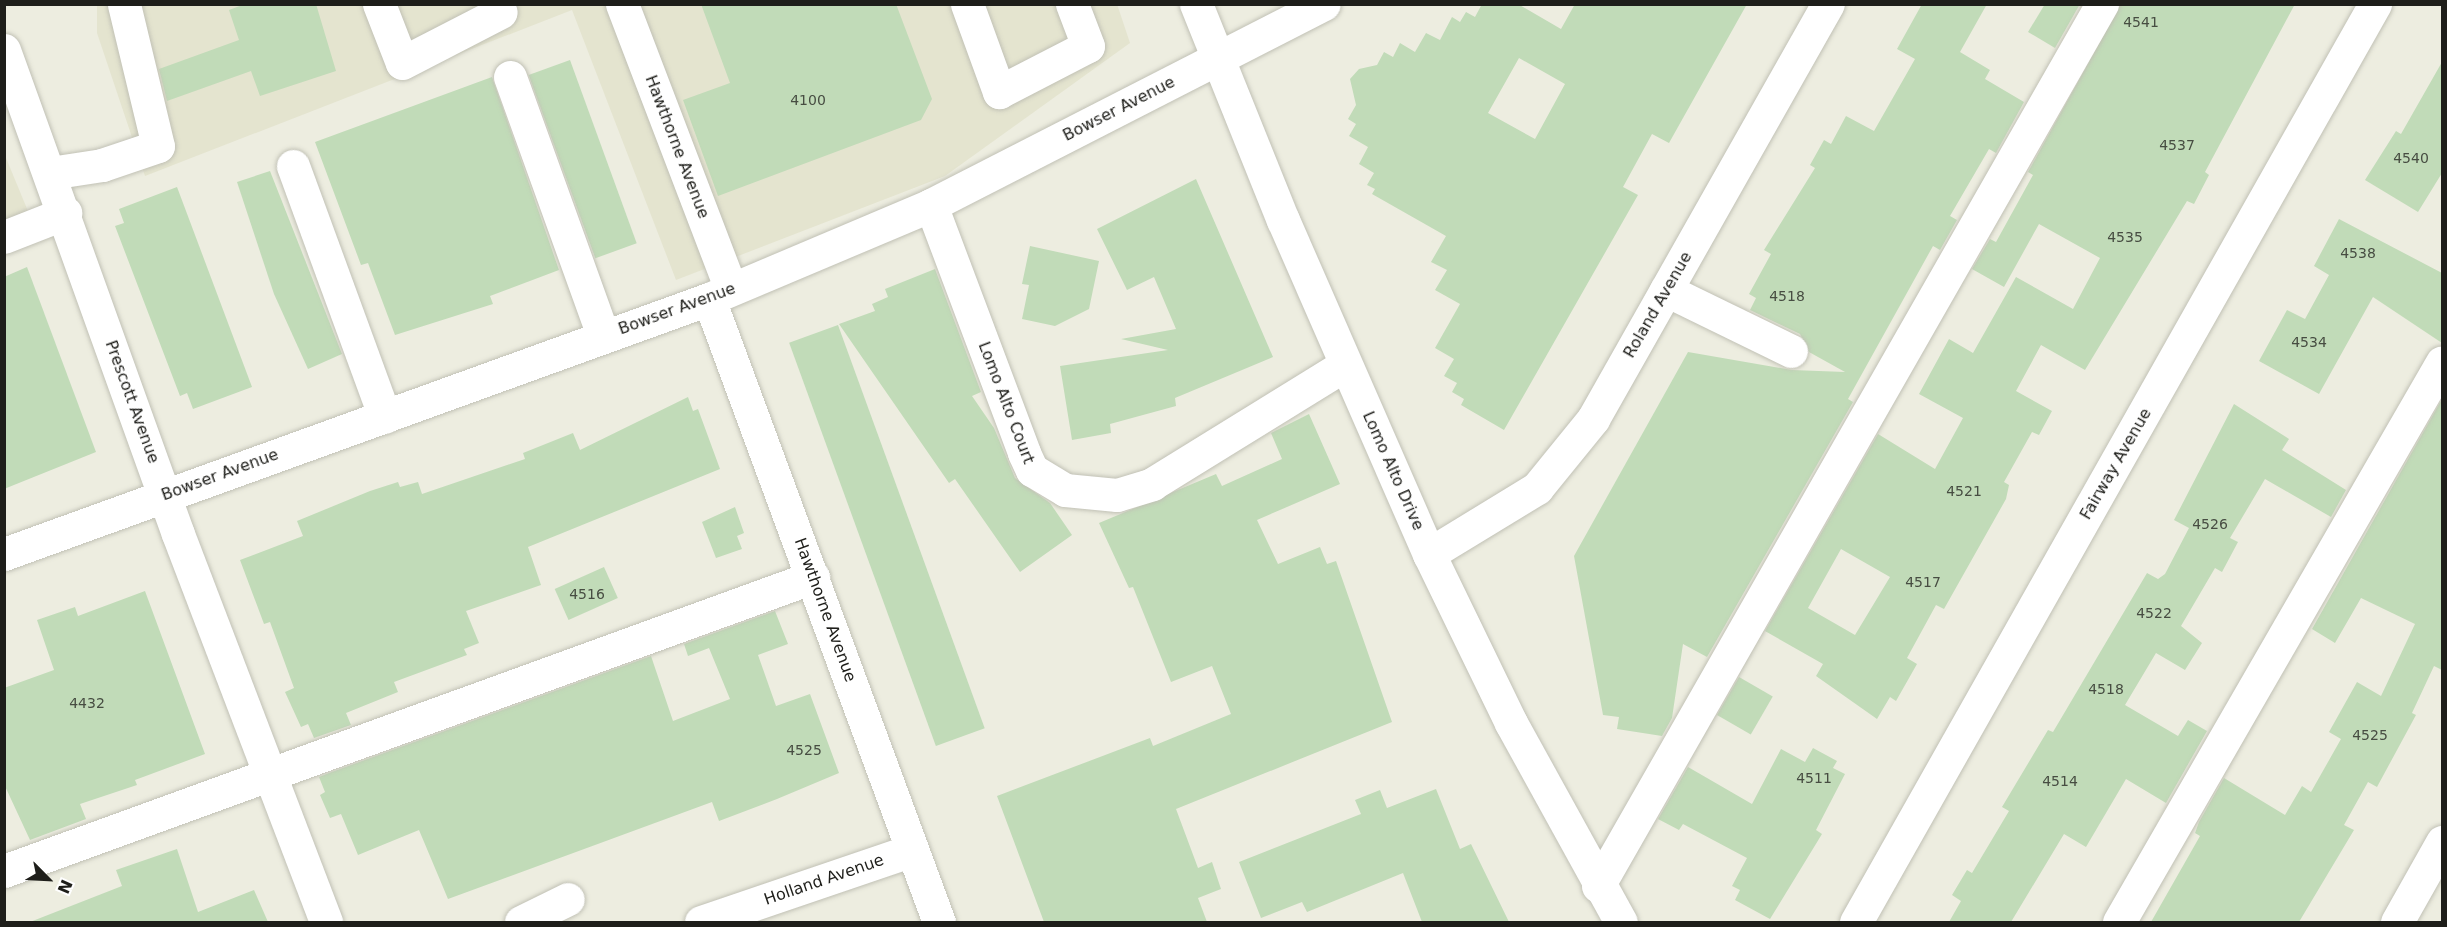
<!DOCTYPE html>
<html>
<head>
<meta charset="utf-8">
<style>
  body { margin:0 }
  #map { position:relative; width:2447px; height:927px; overflow:hidden; background:#edede0; font-family:"DejaVu Sans",sans-serif }
  div>[style] { position:absolute }
  .built>* { inset:0; background:#e4e4cf }
  .building>* { inset:0; background:#c1dbb8; transform-origin:0 0 }
  .roads { filter:drop-shadow(0 0 2px #c1c1b5) drop-shadow(0 0 2px #c1c1b5) }
  .minor>* { height:33px; margin:-16.5px; padding:0 16.5px; transform-origin:16.5px; border-radius:16.5px; background:#fff }
  span { translate:-50% -50%; white-space:nowrap; text-align:center; line-height:1.15; -webkit-text-stroke:6px #fff; paint-order:stroke }
  .number-label { font-size:14px; color:#474d42 }
  .number-label span { -webkit-text-stroke-width:0 }
  .street-label { font-size:16px; color:#1e1e1a }
  .frame { position:absolute; inset:0; border:6px solid #1e1e1a; pointer-events:none }
  .north { position:absolute; left:18px; top:849px; width:60px; height:60px; -webkit-text-stroke:4px #fff; paint-order:stroke; rotate:114deg; font-size:16px; font-weight:700; line-height:24px; text-align:center; color:#1e1e1a }
  .north::after { content:''; display:block; margin:auto; width:21px; height:27px; background:#1e1e1a; clip-path:polygon(50% 0,100% 100%,50% 72%,0 100%) }
</style>
</head>
<body>
<div id="map">
  <div class="built">
    <div style="clip-path:polygon(97px 4px,1117px 4px,1130px 43px,945px 176px,676px 280px,572px 10px,145px 176px,97px 33px)"></div>
    <div style="clip-path:polygon(4px 153px,30px 216px,4px 226px)"></div>
  </div>
  <div class="building">
    <div style="clip-path:polygon(245px 4px,316px 4px,336px 71px,260px 96px,251px 71px,167px 101px,159px 69px,239px 40px,229px 10px)"></div>
    <div style="clip-path:polygon(701px 4px,896px 4px,932px 99px,921px 120px,718px 196px,683px 100px,730px 83px)"></div>
    <div style="clip-path:polygon(evenodd,1482px 4px,1518px 4px,1561px 29px,1575px 4px,1747px 4px,1669px 143px,1652px 134px,1623px 187px,1638px 195px,1504px 430px,1461px 405px,1464px 399px,1452px 392px,1457px 383px,1444px 376px,1454px 359px,1435px 348px,1460px 304px,1435px 290px,1447px 270px,1431px 262px,1446px 236px,1372px 194px,1375px 189px,1367px 185px,1374px 173px,1359px 164px,1368px 147px,1349px 136px,1356px 124px,1348px 119px,1356px 105px,1350px 79px,1359px 69px,1377px 65px,1384px 52px,1393px 57px,1400px 43px,1415px 52px,1426px 33px,1440px 40px,1452px 17px,1460px 22px,1466px 12px,1475px 17px,1482px 4px,1519px 58px,1565px 84px,1535px 139px,1488px 113px,1519px 58px)"></div>
    <div style="clip-path:polygon(1922px 4px,1987px 4px,1960px 52px,1990px 70px,1985px 79px,2024px 102px,1996px 153px,1989px 149px,1950px 216px,1957px 220px,1940px 250px,1933px 246px,1848px 399px,1853px 402px,1707px 657px,1683px 644px,1672px 718px,1662px 736px,1617px 729px,1619px 717px,1603px 715px,1574px 556px,1688px 352px,1792px 370px,1845px 372px,1809px 352px,1800px 334px,1750px 310px,1756px 298px,1749px 294px,1771px 254px,1764px 250px,1815px 168px,1810px 165px,1824px 140px,1831px 144px,1846px 116px,1874px 131px,1915px 59px,1897px 49px)"></div>
    <div style="clip-path:polygon(2045px 4px,2080px 4px,2055px 48px,2028px 32px)"></div>
    <div style="clip-path:polygon(evenodd,2121px 4px,2295px 4px,2205px 172px,2209px 175px,2194px 204px,2187px 201px,2085px 370px,2041px 345px,2016px 391px,2052px 411px,2039px 435px,2032px 432px,2004px 482px,2009px 485px,2006px 499px,1944px 609px,1936px 605px,1907px 658px,1917px 664px,1896px 701px,1890px 697px,1877px 719px,1816px 676px,1823px 664px,1765px 631px,1878px 434px,1935px 469px,1963px 418px,1919px 394px,1949px 339px,1973px 353px,2016px 277px,2073px 309px,2100px 258px,2039px 224px,2004px 287px,1972px 269px,1990px 239px,1996px 242px,2033px 175px,2028px 172px,2121px 4px,1841px 549px,1890px 577px,1855px 635px,1808px 608px,1841px 549px)"></div>
    <div style="left:570px;top:60px;width:195px;height:44px;rotate:70deg"></div>
    <div style="clip-path:polygon(2442px 62px,2442px 173px,2418px 212px,2365px 180px,2396px 131px,2401px 134px)"></div>
    <div style="clip-path:polygon(492px 77px,559px 270px,490px 296px,493px 304px,395px 335px,368px 263px,361px 265px,315px 142px)"></div>
    <div style="clip-path:polygon(270px 171px,342px 354px,308px 369px,274px 294px,237px 182px)"></div>
    <div style="clip-path:polygon(1196px 179px,1273px 357px,1175px 398px,1176px 406px,1110px 424px,1111px 433px,1072px 440px,1060px 366px,1168px 350px,1121px 339px,1176px 329px,1154px 277px,1127px 290px,1097px 229px)"></div>
    <div style="clip-path:polygon(177px 187px,252px 387px,193px 409px,187px 393px,180px 396px,115px 226px,124px 223px,119px 209px)"></div>
    <div style="clip-path:polygon(2339px 219px,2442px 273px,2442px 343px,2373px 297px,2319px 394px,2259px 361px,2287px 310px,2305px 319px,2329px 275px,2314px 266px)"></div>
    <div style="clip-path:polygon(1030px 246px,1099px 261px,1089px 309px,1055px 326px,1022px 319px,1029px 285px,1022px 284px)"></div>
    <div style="clip-path:polygon(27px 267px,96px 452px,4px 489px,4px 277px)"></div>
    <div style="clip-path:polygon(935px 269px,981px 392px,972px 396px,994px 428px,1015px 478px,1050px 503px,1072px 535px,1020px 572px,955px 479px,949px 483px,839px 324px,875px 311px,872px 304px,888px 297px,885px 289px)"></div>
    <div style="left:838px;top:325px;width:429px;height:52px;rotate:70deg"></div>
    <div style="clip-path:polygon(688px 397px,693px 411px,698px 409px,720px 469px,528px 547px,541px 585px,466px 611px,479px 643px,464px 649px,467px 655px,394px 682px,398px 692px,346px 713px,351px 725px,314px 738px,308px 724px,301px 727px,285px 692px,294px 688px,270px 622px,264px 624px,240px 560px,303px 536px,297px 521px,370px 491px,398px 482px,400px 487px,418px 482px,422px 494px,525px 459px,523px 453px,573px 433px,580px 450px)"></div>
    <div style="clip-path:polygon(2442px 399px,2442px 670px,2434px 666px,2412px 713px,2416px 715px,2377px 787px,2368px 782px,2344px 825px,2354px 830px,2299px 922px,2151px 922px,2200px 836px,2195px 833px,2199px 822px,2224px 778px,2285px 815px,2302px 786px,2311px 792px,2341px 739px,2329px 732px,2357px 682px,2381px 696px,2415px 624px,2361px 598px,2335px 643px,2312px 629px)"></div>
    <div style="clip-path:polygon(2234px 404px,2289px 439px,2282px 450px,2346px 490px,2331px 517px,2265px 479px,2230px 538px,2238px 542px,2222px 572px,2215px 568px,2181px 626px,2202px 643px,2185px 670px,2156px 653px,2125px 705px,2178px 736px,2188px 720px,2207px 731px,2166px 803px,2126px 779px,2086px 847px,2064px 834px,2011px 922px,1949px 922px,1961px 901px,1952px 895px,1967px 870px,1972px 873px,2009px 811px,2002px 807px,2048px 730px,2053px 732px,2147px 573px,2158px 579px,2165px 574px,2189px 528px,2174px 520px)"></div>
    <div style="clip-path:polygon(1309px 414px,1340px 484px,1257px 520px,1278px 564px,1320px 547px,1327px 564px,1336px 561px,1392px 722px,1176px 809px,1198px 868px,1212px 862px,1221px 889px,1198px 898px,1207px 922px,1044px 922px,997px 796px,1150px 738px,1153px 746px,1231px 714px,1212px 666px,1171px 682px,1133px 587px,1129px 588px,1099px 523px,1216px 474px,1222px 486px,1282px 459px,1271px 433px)"></div>
    <div style="clip-path:polygon(735px 507px,744px 533px,737px 536px,742px 549px,716px 558px,702px 522px)"></div>
    <div style="left:604px;top:567px;width:34px;height:54px;rotate:66deg"></div>
    <div style="clip-path:polygon(145px 591px,205px 754px,135px 780px,137px 785px,80px 804px,86px 819px,30px 840px,4px 784px,4px 688px,54px 670px,37px 620px,75px 607px,78px 616px)"></div>
    <div style="clip-path:polygon(775px 611px,788px 644px,758px 655px,776px 706px,810px 694px,839px 773px,777px 799px,719px 821px,712px 802px,448px 899px,419px 830px,358px 855px,341px 814px,330px 818px,320px 795px,325px 792px,319px 777px,329px 773px,651px 656px,673px 721px,730px 699px,709px 648px,688px 656px,684px 644px)"></div>
    <div style="left:1739px;top:677px;width:39px;height:44px;rotate:30deg"></div>
    <div style="clip-path:polygon(1813px 748px,1837px 761px,1833px 768px,1845px 774px,1816px 830px,1822px 834px,1770px 919px,1735px 900px,1740px 890px,1732px 886px,1747px 858px,1683px 824px,1679px 830px,1658px 819px,1688px 767px,1752px 804px,1781px 749px,1805px 762px)"></div>
    <div style="clip-path:polygon(1436px 789px,1460px 849px,1471px 844px,1509px 922px,1422px 922px,1403px 873px,1307px 912px,1302px 902px,1261px 918px,1239px 862px,1361px 814px,1355px 800px,1380px 790px,1387px 808px)"></div>
    <div style="clip-path:polygon(177px 849px,198px 912px,254px 890px,268px 922px,30px 922px,122px 886px,116px 870px)"></div>
  </div>
  <div class="roads">
    <div class="minor">
      <div style="left:379px;top:4px;width:63px;rotate:68.7deg"></div>
      <div style="left:402px;top:63px;width:111px;rotate:-27.3deg"></div>
      <div style="left:622px;top:4px;width:305px;rotate:69.1deg"></div>
      <div style="left:967px;top:4px;width:94px;rotate:70deg"></div>
      <div style="left:999px;top:92px;width:100px;rotate:-27.3deg"></div>
      <div style="left:1088px;top:46px;width:45px;rotate:-110.9deg"></div>
      <div style="left:1196px;top:4px;width:233px;rotate:68.1deg"></div>
      <div style="left:1283px;top:220px;width:365px;rotate:66.4deg"></div>
      <div style="left:1429px;top:554px;width:188px;rotate:64.1deg"></div>
      <div style="left:1511px;top:723px;width:227px;rotate:61.1deg"></div>
      <div style="left:4px;top:50px;width:514px;rotate:70.23deg"></div>
      <div style="left:178px;top:534px;width:415px;rotate:69.1deg"></div>
      <div style="left:510px;top:77px;width:275px;rotate:70.2deg"></div>
      <div style="left:293px;top:166px;width:267px;rotate:69.9deg"></div>
      <div style="left:50px;top:173px;width:53px;rotate:-8.7deg"></div>
      <div style="left:102px;top:165px;width:59px;rotate:-18.7deg"></div>
      <div style="left:158px;top:146px;width:146px;rotate:-103.5deg"></div>
      <div style="left:931px;top:205px;width:265px;rotate:69.4deg"></div>
      <div style="left:1024px;top:453px;width:19px;rotate:65deg"></div>
      <div style="left:1032px;top:470px;width:39px;rotate:31deg"></div>
      <div style="left:1065px;top:490px;width:52px;rotate:5.5deg"></div>
      <div style="left:1117px;top:495px;width:37px;rotate:-17deg"></div>
      <div style="left:1152px;top:484px;width:227px;rotate:-31.7deg"></div>
      <div style="left:4px;top:237px;width:66px;rotate:-21.5deg"></div>
      <div style="left:1666px;top:290px;width:139px;rotate:26deg"></div>
      <div style="left:709px;top:299px;width:664px;rotate:69.74deg"></div>
      <div style="left:4px;top:554px;width:750px;rotate:-19.89deg"></div>
      <div style="left:709px;top:299px;width:241px;rotate:-22.9deg"></div>
      <div style="left:931px;top:205px;width:441px;rotate:-27.1deg"></div>
      <div style="left:1429px;top:554px;width:127px;rotate:-31.4deg"></div>
      <div style="left:1537px;top:488px;width:89px;rotate:-50.9deg"></div>
      <div style="left:1593px;top:419px;width:477px;rotate:-60.5deg"></div>
      <div style="left:4px;top:871px;width:861px;rotate:-19.97deg"></div>
      <div style="left:1598px;top:886px;width:1016px;rotate:-60.26deg"></div>
      <div style="left:521px;top:922px;width:52px;rotate:-26.1deg"></div>
      <div style="left:701px;top:922px;width:223px;rotate:-18.8deg"></div>
      <div style="left:1856px;top:922px;width:1055px;rotate:-60.52deg"></div>
      <div style="left:2119px;top:922px;width:646px;rotate:-60.02deg"></div>
      <div style="left:2397px;top:922px;width:92px;rotate:-60.6deg"></div>
    </div>
  </div>
  <div class="number-label">
    <span style="left:2141px;top:22px">4541</span>
    <span style="left:808px;top:100px">4100</span>
    <span style="left:2177px;top:145px">4537</span>
    <span style="left:2411px;top:158px">4540</span>
    <span style="left:2125px;top:237px">4535</span>
    <span style="left:2358px;top:253px">4538</span>
    <span style="left:1787px;top:296px">4518</span>
    <span style="left:2309px;top:342px">4534</span>
    <span style="left:1964px;top:491px">4521</span>
    <span style="left:2210px;top:524px">4526</span>
    <span style="left:1923px;top:582px">4517</span>
    <span style="left:587px;top:594px">4516</span>
    <span style="left:2154px;top:613px">4522</span>
    <span style="left:2106px;top:689px">4518</span>
    <span style="left:87px;top:703px">4432</span>
    <span style="left:2370px;top:735px">4525</span>
    <span style="left:804px;top:750px">4525</span>
    <span style="left:1814px;top:778px">4511</span>
    <span style="left:2060px;top:781px">4514</span>
  </div>
  <div class="street-label">
    <span style="left:1119px;top:109px;rotate:-27deg">Bowser Avenue</span>
    <span style="left:677px;top:147px;rotate:69deg">Hawthorne Avenue</span>
    <span style="left:1658px;top:305px;rotate:-60deg">Roland Avenue</span>
    <span style="left:677px;top:309px;rotate:-20deg">Bowser Avenue</span>
    <span style="left:132px;top:402px;rotate:70deg">Prescott Avenue</span>
    <span style="left:1006px;top:403px;rotate:69deg">Lomo Alto Court</span>
    <span style="left:2116px;top:464px;rotate:-60deg">Fairway Avenue</span>
    <span style="left:1393px;top:471px;rotate:66deg">Lomo Alto Drive</span>
    <span style="left:220px;top:475px;rotate:-20deg">Bowser Avenue</span>
    <span style="left:825px;top:610px;rotate:70deg">Hawthorne Avenue</span>
    <span style="left:824px;top:880px;rotate:-19deg">Holland Avenue</span>
  </div>
  <div class="frame"></div>
  <div class="north">N</div>
</div>
</body>
</html>
